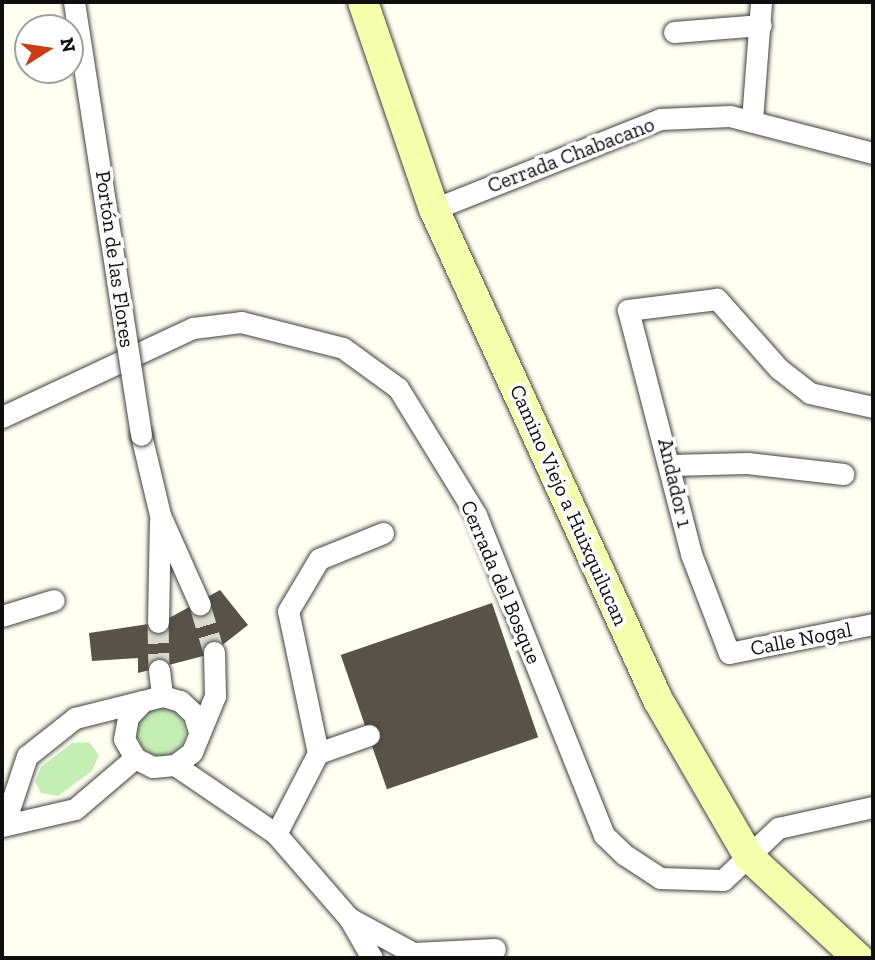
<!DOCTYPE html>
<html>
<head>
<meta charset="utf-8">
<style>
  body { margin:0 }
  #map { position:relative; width:875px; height:960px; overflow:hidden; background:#fefff0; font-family:"Zilla Slab",serif }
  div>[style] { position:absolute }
  .green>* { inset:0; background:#c4eeb4 }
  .round { border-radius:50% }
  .building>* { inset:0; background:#585349; transform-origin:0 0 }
  .minor-tunnel>* { height:21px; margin-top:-10.5px; transform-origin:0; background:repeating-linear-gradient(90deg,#dadbce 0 21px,transparent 0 31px) }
  .roads { filter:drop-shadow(0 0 2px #414141) drop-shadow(0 0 2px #414141) }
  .minor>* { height:21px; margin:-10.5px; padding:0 10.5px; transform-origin:10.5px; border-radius:10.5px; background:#fff }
  .secondary>* { height:30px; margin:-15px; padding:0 15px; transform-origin:15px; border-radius:15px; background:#f3ffab }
  .bridges { filter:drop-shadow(0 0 2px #414141) drop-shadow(0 0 2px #414141) }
  .minor-bridge>* { height:21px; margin:-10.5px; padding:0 10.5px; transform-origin:10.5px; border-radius:10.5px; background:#fff }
  span { translate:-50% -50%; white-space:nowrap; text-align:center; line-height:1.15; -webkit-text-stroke:7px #fff; paint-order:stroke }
  .street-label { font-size:21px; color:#0e0e0e }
  .frame { position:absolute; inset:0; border:4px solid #0e0e0e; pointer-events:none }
  .north { position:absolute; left:14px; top:14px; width:70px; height:70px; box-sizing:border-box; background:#fff; border:2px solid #9f9f9f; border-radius:50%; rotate:78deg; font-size:19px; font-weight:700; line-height:28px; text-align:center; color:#0e0e0e }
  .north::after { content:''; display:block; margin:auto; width:24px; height:32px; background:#ce3c17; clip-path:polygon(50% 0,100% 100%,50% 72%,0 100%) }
</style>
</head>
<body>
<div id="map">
  <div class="green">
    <div class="round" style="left:137px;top:708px;width:48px;height:48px"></div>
    <div style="clip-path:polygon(89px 742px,99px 755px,92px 771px,58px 796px,41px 793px,35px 782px,41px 767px,72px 743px)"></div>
  </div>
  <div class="building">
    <div style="clip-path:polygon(220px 590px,248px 625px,211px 654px,138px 673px,138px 658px,92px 661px,89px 633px,162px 622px)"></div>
    <div style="left:492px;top:603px;width:142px;height:160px;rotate:71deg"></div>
  </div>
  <div class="minor-tunnel">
    <div style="left:200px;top:605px;width:49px;rotate:73.4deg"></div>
    <div style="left:158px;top:622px;width:48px;rotate:88.8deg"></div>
  </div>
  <div class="roads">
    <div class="minor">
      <div style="left:674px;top:32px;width:87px;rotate:-4.6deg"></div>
      <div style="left:752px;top:120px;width:118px;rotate:-85.6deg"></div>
      <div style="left:434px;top:209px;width:243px;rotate:-21.7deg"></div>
      <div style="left:660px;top:119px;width:70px;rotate:-2.5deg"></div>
      <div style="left:730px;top:116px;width:148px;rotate:14.5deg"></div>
      <div style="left:873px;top:407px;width:65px;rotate:-167.5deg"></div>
      <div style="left:810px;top:393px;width:39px;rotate:-142deg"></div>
      <div style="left:779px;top:369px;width:94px;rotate:-131.5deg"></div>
      <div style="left:717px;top:299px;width:90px;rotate:173deg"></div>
      <div style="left:628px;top:310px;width:252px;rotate:75.5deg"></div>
      <div style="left:691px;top:554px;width:106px;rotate:69deg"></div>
      <div style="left:729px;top:653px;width:147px;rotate:-11.4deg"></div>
      <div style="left:2px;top:417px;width:211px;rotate:-25deg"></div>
      <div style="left:193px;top:328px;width:48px;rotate:-7.1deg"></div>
      <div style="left:241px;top:322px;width:105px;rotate:14.3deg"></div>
      <div style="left:343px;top:348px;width:68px;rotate:36deg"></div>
      <div style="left:398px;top:388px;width:149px;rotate:58.4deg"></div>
      <div style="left:476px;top:515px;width:345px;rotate:68.2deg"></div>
      <div style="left:604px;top:835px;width:29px;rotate:44deg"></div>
      <div style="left:625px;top:855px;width:42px;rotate:33.3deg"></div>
      <div style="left:660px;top:878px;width:63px;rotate:1.8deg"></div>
      <div style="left:723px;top:880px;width:76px;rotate:-43.4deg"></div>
      <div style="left:778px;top:828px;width:97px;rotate:-12.5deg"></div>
      <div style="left:141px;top:435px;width:82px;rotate:76.6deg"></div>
      <div style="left:160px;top:515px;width:98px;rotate:66deg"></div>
      <div style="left:671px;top:465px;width:76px;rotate:-1.5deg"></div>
      <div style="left:747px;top:463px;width:97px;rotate:6.5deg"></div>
      <div style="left:2px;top:616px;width:54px;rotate:-17.1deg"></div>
      <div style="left:158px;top:622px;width:101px;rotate:-88.9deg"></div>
      <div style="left:159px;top:670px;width:26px;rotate:83deg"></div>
      <div style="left:199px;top:732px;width:19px;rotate:-106deg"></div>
      <div style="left:194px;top:714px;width:19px;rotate:-137deg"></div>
      <div style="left:180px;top:701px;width:19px;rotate:-164deg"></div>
      <div style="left:162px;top:696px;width:20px;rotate:165deg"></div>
      <div style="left:143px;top:701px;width:22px;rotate:133deg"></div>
      <div style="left:128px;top:717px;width:22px;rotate:100deg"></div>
      <div style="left:124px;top:739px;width:22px;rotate:60deg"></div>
      <div style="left:135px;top:758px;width:20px;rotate:27deg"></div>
      <div style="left:153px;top:767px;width:22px;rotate:-5deg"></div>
      <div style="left:175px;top:765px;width:21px;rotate:-37deg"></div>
      <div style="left:192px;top:752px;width:61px;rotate:-67.7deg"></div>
      <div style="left:215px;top:696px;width:44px;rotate:-91.3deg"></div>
      <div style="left:318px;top:753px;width:54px;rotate:-19.4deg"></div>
      <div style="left:175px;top:765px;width:122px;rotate:34.3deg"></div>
      <div style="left:276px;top:834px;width:111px;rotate:49deg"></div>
      <div style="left:349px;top:918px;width:46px;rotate:60.1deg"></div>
      <div style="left:4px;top:825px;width:73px;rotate:-71.6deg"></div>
      <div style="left:27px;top:756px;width:61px;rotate:-38.4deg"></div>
      <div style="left:75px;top:718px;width:69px;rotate:-14.2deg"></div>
      <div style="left:2px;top:826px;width:75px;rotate:-13.1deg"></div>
      <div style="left:75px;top:809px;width:79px;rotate:-40.4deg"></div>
      <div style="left:276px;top:834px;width:91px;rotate:-62.6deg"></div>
      <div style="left:318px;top:753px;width:145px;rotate:-101.9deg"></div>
      <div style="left:288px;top:611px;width:61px;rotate:-59.2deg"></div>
      <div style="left:319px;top:559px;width:69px;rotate:-22.1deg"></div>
      <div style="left:349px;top:918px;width:73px;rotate:28.7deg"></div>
      <div style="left:413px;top:953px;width:82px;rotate:-2.8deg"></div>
    </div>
    <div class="secondary">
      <div style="left:363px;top:2px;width:219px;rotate:71.1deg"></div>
      <div style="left:434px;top:209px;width:540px;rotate:65.48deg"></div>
      <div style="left:658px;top:700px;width:181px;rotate:59.9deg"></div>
      <div style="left:749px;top:857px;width:149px;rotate:42.8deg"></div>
    </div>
  </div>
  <div class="bridges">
    <div class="minor-bridge">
      <div style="left:74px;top:2px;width:438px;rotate:81.2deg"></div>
    </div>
  </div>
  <div class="street-label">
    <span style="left:571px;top:155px;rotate:-21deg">Cerrada Chabacano</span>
    <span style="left:115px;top:259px;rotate:82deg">Portón de las Flores</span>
    <span style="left:675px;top:483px;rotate:77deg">Andador 1</span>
    <span style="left:569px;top:505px;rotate:66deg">Camino Viejo a Huixquilucan</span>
    <span style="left:501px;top:582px;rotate:67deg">Cerrada del Bosque</span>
    <span style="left:801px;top:639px;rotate:-11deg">Calle Nogal</span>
  </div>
  <div class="frame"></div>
  <div class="north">N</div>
</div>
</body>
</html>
